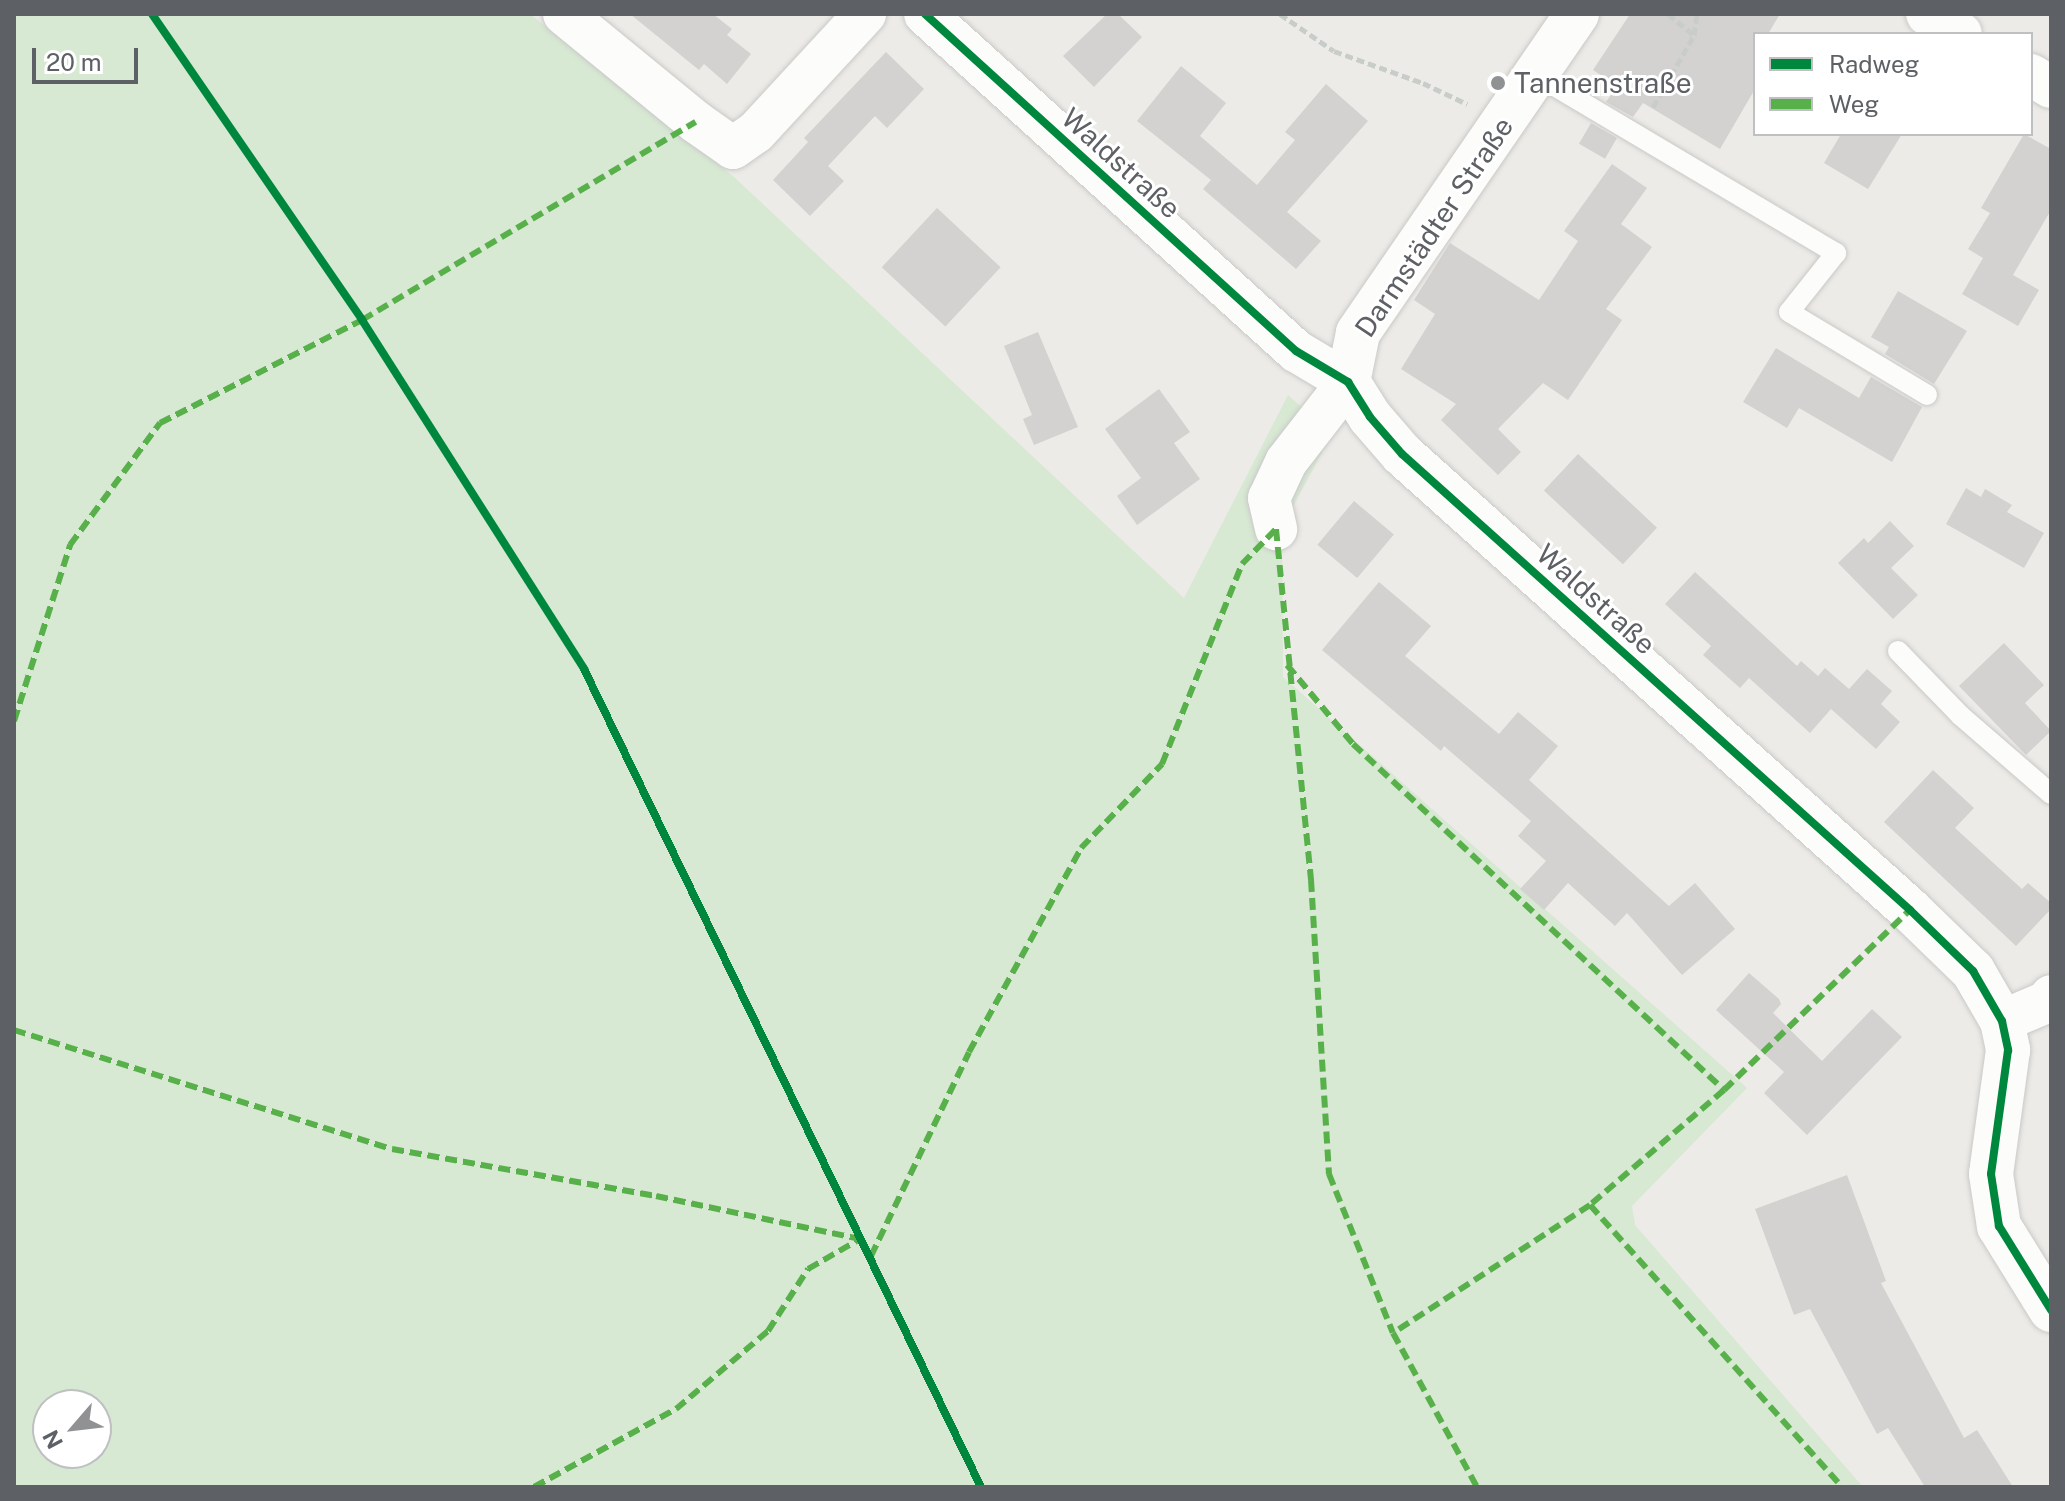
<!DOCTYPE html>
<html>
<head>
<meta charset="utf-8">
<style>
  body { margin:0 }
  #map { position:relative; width:2065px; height:1501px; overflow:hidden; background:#edebe7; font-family:"Public Sans",sans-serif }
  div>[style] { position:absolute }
  .green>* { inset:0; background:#d7e8d3 }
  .building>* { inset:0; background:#d3d2d0; transform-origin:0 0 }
  .path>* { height:5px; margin-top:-2.5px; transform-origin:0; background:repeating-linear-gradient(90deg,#c9cdca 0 8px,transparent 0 12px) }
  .roads { filter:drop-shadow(0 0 2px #c9c9c8) drop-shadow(0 0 2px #c9c9c8) }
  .lane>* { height:20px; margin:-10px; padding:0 10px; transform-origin:10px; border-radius:10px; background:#fcfcfb }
  .street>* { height:42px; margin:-21px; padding:0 21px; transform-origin:21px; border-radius:21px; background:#fcfcfb }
  .secondary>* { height:44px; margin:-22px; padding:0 22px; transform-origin:22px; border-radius:22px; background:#fcfcfb }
  .quiet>* { height:6px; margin-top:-3px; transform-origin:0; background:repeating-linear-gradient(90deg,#58b04a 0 12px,transparent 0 18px) }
  .cycleway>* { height:8px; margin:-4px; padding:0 4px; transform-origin:4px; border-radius:4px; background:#00873e }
  .dots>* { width:22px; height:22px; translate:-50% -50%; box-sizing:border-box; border:4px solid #fff; border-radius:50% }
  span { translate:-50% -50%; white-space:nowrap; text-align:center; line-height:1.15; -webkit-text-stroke:6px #fff; paint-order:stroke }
  .poi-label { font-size:28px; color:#5d6165 }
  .left { translate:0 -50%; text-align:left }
  .street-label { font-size:28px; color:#5d6165 }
  .frame { position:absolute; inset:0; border:16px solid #5d6165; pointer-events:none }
  .legend { position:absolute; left:1753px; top:32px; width:280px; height:104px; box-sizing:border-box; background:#fff; border:2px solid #bec0c1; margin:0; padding:10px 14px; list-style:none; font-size:24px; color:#5d6165 }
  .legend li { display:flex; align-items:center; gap:16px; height:40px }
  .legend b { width:40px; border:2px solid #bec0c1 }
  .north { position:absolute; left:32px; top:1389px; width:80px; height:80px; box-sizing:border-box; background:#fff; border:2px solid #bec0c1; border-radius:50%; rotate:242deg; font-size:22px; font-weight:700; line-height:32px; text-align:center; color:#5d6165 }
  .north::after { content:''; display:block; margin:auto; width:28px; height:36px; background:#8f9192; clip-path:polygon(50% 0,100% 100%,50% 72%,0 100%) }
  .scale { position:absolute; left:32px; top:48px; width:106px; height:36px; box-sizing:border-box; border:4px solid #5d6165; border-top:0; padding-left:10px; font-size:24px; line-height:28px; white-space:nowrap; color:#5d6165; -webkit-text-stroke:6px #fff; paint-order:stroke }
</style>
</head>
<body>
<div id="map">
  <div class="green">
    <div style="clip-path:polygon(evenodd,14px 14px,530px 14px,734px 177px,1184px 598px,1288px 395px,1332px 434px,1282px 527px,1283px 677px,1747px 1088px,1632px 1206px,1635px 1225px,1863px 1487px,14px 1487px,14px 14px,48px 1405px,96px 1405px,96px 1453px,48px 1453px,48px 1405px)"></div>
  </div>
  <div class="building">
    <div style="clip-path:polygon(630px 14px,713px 14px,732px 29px,727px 35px,751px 54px,727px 84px,704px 64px,699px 70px)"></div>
    <div style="clip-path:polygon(1107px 14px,1118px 14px,1142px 37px,1094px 87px,1063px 56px)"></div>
    <div style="clip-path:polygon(1630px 14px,1780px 14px,1768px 34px,1755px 34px,1755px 89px,1720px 149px,1643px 103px,1633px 117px,1606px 102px,1617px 86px,1593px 70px)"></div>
    <div style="clip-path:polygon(886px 52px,924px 89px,887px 128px,875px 116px,828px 166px,844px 181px,810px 216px,773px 180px,808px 142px,804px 138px)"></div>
    <div style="clip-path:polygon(1181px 66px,1226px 103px,1200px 136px,1257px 185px,1295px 140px,1285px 132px,1326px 84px,1368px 121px,1287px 212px,1321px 241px,1296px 269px,1203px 189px,1211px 180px,1137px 121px)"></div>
    <div style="left:1591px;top:123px;width:30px;height:24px;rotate:30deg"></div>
    <div style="clip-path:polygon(1841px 134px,1902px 134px,1868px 189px,1824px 163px)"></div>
    <div style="clip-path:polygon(2024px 134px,2051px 149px,2051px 210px,2013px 275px,2039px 290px,2018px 326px,1962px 294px,1983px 258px,1968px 249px,1990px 213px,1981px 208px)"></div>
    <div style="clip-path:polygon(1612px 164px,1647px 188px,1621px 224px,1652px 247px,1606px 309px,1622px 320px,1568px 400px,1543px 383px,1498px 429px,1521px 452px,1498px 475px,1441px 420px,1456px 404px,1401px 369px,1435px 314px,1414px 300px,1450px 243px,1539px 300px,1578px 241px,1564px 231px)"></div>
    <div style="left:937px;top:208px;width:87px;height:81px;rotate:43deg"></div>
    <div style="clip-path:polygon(1898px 291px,1967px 331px,1934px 384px,1885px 354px,1889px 347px,1871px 337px)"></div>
    <div style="clip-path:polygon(1038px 332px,1078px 427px,1034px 445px,1023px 419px,1032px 415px,1004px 346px)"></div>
    <div style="clip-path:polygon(1776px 348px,1859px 398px,1871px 377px,1922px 407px,1892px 462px,1799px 408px,1787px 428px,1743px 402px)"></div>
    <div style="clip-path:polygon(1159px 389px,1190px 432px,1174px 443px,1200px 479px,1137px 525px,1117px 496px,1141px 478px,1105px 429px)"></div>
    <div style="left:1578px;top:454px;width:108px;height:50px;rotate:43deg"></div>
    <div style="clip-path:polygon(1966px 488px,1981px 497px,1985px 489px,2012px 505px,2007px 512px,2044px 533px,2024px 568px,1946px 524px)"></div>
    <div style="left:1354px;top:501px;width:52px;height:57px;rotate:40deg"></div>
    <div style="clip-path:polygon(1890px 521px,1914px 546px,1891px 568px,1918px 595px,1893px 619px,1838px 563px,1864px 538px,1868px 543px)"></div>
    <div style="clip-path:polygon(1695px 572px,1797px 666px,1801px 661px,1818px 676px,1825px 668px,1849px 689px,1867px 669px,1892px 691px,1881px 704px,1900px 722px,1876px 749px,1831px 709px,1810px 733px,1749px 678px,1740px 688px,1703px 655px,1711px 646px,1665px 604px)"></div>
    <div style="clip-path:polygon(1379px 582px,1431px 626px,1405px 656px,1499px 734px,1518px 712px,1558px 746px,1529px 780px,1669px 906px,1695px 883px,1735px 929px,1682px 975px,1627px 913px,1615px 926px,1568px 883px,1544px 910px,1520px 889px,1546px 861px,1518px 836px,1531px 821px,1444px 746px,1441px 751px,1322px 650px)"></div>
    <div style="clip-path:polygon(2004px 643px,2044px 685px,2025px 703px,2051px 731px,2026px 755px,1959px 686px)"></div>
    <div style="clip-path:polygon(1933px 770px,1974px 808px,1955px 828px,2022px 889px,2028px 883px,2051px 903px,2051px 909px,2016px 946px,1884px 822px)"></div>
    <div style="clip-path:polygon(1749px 973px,1779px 999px,1781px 1004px,1773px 1013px,1822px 1061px,1872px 1009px,1902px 1037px,1807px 1135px,1764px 1093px,1784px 1072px,1716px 1010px)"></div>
    <div style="clip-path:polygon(1847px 1175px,1886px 1281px,1881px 1283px,1964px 1438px,1977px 1430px,2013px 1487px,1925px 1487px,1888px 1428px,1877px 1434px,1810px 1309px,1794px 1315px,1755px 1209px)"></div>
  </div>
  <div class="path">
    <div style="left:1280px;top:14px;width:65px;rotate:34.4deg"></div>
    <div style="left:1334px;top:51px;width:95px;rotate:19.8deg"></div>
    <div style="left:1423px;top:83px;width:49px;rotate:25.5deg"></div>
    <div style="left:1668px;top:14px;width:33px;rotate:39deg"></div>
    <div style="left:1653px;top:107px;width:83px;rotate:-60.3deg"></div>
    <div style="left:1694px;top:35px;width:21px;rotate:-82deg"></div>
  </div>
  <div class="roads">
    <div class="lane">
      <div style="left:1536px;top:75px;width:349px;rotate:30.7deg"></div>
      <div style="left:1836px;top:253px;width:75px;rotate:128.5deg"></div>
      <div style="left:1789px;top:312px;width:161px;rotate:31deg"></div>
      <div style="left:1898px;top:651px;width:91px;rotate:45.9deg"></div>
      <div style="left:1961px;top:716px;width:119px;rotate:40.9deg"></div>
    </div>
    <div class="street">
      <div style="left:564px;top:14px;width:171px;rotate:39.3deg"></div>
      <div style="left:696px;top:122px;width:45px;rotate:35.1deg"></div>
      <div style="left:733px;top:148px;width:28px;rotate:-35deg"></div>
      <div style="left:756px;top:132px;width:161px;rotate:-47.3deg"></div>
      <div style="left:925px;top:14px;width:501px;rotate:42.25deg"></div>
      <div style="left:1296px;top:351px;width:61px;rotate:30.8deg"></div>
      <div style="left:1348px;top:382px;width:101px;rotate:127.8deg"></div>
      <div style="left:1286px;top:462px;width:40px;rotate:115deg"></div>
      <div style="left:1269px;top:498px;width:32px;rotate:77deg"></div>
      <div style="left:1927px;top:14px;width:39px;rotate:30deg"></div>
      <div style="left:2031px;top:75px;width:23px;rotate:31deg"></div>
      <div style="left:2002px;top:1021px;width:49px;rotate:-22.9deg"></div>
      <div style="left:2047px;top:1002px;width:7px;rotate:-56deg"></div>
    </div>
    <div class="secondary">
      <div style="left:1577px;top:14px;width:387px;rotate:124.5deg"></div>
      <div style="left:1358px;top:333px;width:50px;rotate:101.5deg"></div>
      <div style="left:1348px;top:382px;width:41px;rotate:57.8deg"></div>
      <div style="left:1370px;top:417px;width:49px;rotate:49.1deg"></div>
      <div style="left:1402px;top:454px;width:683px;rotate:41.91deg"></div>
      <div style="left:1910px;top:910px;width:88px;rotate:44.1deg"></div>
      <div style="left:1973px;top:971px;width:58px;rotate:59.9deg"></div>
      <div style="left:2002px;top:1021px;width:30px;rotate:78deg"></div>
      <div style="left:2008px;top:1050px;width:125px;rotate:97.8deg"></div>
      <div style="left:1991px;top:1174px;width:53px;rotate:81.3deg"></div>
      <div style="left:1999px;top:1226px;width:99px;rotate:58.2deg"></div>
    </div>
  </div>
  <div class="quiet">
    <div style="left:1276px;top:529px;width:353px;rotate:84.3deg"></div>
    <div style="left:1311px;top:880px;width:295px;rotate:86.5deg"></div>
    <div style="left:1329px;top:1174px;width:171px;rotate:68.1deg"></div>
    <div style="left:1393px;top:1333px;width:175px;rotate:61.4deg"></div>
    <div style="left:1287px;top:665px;width:103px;rotate:50.1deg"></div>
    <div style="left:1353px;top:744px;width:507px;rotate:43deg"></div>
    <div style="left:1724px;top:1090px;width:177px;rotate:139.4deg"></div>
    <div style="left:1590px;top:1205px;width:235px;rotate:147deg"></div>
    <div style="left:14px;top:721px;width:185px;rotate:-72.3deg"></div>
    <div style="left:70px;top:545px;width:152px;rotate:-53.6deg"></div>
    <div style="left:160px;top:423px;width:227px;rotate:-27deg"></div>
    <div style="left:362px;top:320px;width:388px;rotate:-30.7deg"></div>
    <div style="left:14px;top:1030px;width:396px;rotate:17.5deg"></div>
    <div style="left:392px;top:1149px;width:268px;rotate:10.1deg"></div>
    <div style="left:656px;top:1196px;width:208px;rotate:11.9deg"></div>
    <div style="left:1724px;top:1090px;width:259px;rotate:-44.1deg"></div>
    <div style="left:1590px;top:1205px;width:378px;rotate:48.2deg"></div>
    <div style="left:871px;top:1256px;width:226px;rotate:-64.3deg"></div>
    <div style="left:969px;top:1052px;width:233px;rotate:-61.2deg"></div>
    <div style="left:1081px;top:848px;width:117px;rotate:-46deg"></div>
    <div style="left:1162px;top:764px;width:215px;rotate:-68.2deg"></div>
    <div style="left:1242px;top:564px;width:49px;rotate:-45.8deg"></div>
    <div style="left:534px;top:1487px;width:162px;rotate:-28.8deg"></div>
    <div style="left:676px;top:1409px;width:121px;rotate:-40.3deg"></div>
    <div style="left:768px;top:1331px;width:74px;rotate:-57.2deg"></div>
    <div style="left:808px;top:1269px;width:60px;rotate:-30deg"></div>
  </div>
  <div class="cycleway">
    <div style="left:152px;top:14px;width:371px;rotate:55.5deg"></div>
    <div style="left:362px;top:320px;width:414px;rotate:57.5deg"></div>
    <div style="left:584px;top:669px;width:909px;rotate:64.11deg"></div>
    <div style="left:925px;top:14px;width:501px;rotate:42.25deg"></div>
    <div style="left:1296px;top:351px;width:61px;rotate:30.8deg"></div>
    <div style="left:1348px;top:382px;width:41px;rotate:57.8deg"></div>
    <div style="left:1370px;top:417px;width:49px;rotate:49.1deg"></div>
    <div style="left:1402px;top:454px;width:683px;rotate:41.91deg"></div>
    <div style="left:1910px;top:910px;width:88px;rotate:44.1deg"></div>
    <div style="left:1973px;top:971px;width:58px;rotate:59.9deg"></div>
    <div style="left:2002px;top:1021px;width:30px;rotate:78deg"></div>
    <div style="left:2008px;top:1050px;width:125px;rotate:97.8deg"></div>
    <div style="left:1991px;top:1174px;width:53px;rotate:81.3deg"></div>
    <div style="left:1999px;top:1226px;width:99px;rotate:58.2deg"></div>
  </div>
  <div class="dots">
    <div style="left:1498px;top:83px;background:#8f9192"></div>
  </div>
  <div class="poi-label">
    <span class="left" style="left:1514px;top:83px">Tannenstraße</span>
  </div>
  <div class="street-label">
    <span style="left:1121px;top:163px;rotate:42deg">Waldstraße</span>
    <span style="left:1434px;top:227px;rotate:-56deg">Darmstädter Straße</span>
    <span style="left:1596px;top:599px;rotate:42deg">Waldstraße</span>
  </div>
  <div class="frame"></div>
  <ul class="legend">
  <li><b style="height:10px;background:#00873e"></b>Radweg</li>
  <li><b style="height:10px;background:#58b04a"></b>Weg</li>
  </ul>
  <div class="north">N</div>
  <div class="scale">20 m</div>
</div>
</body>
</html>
